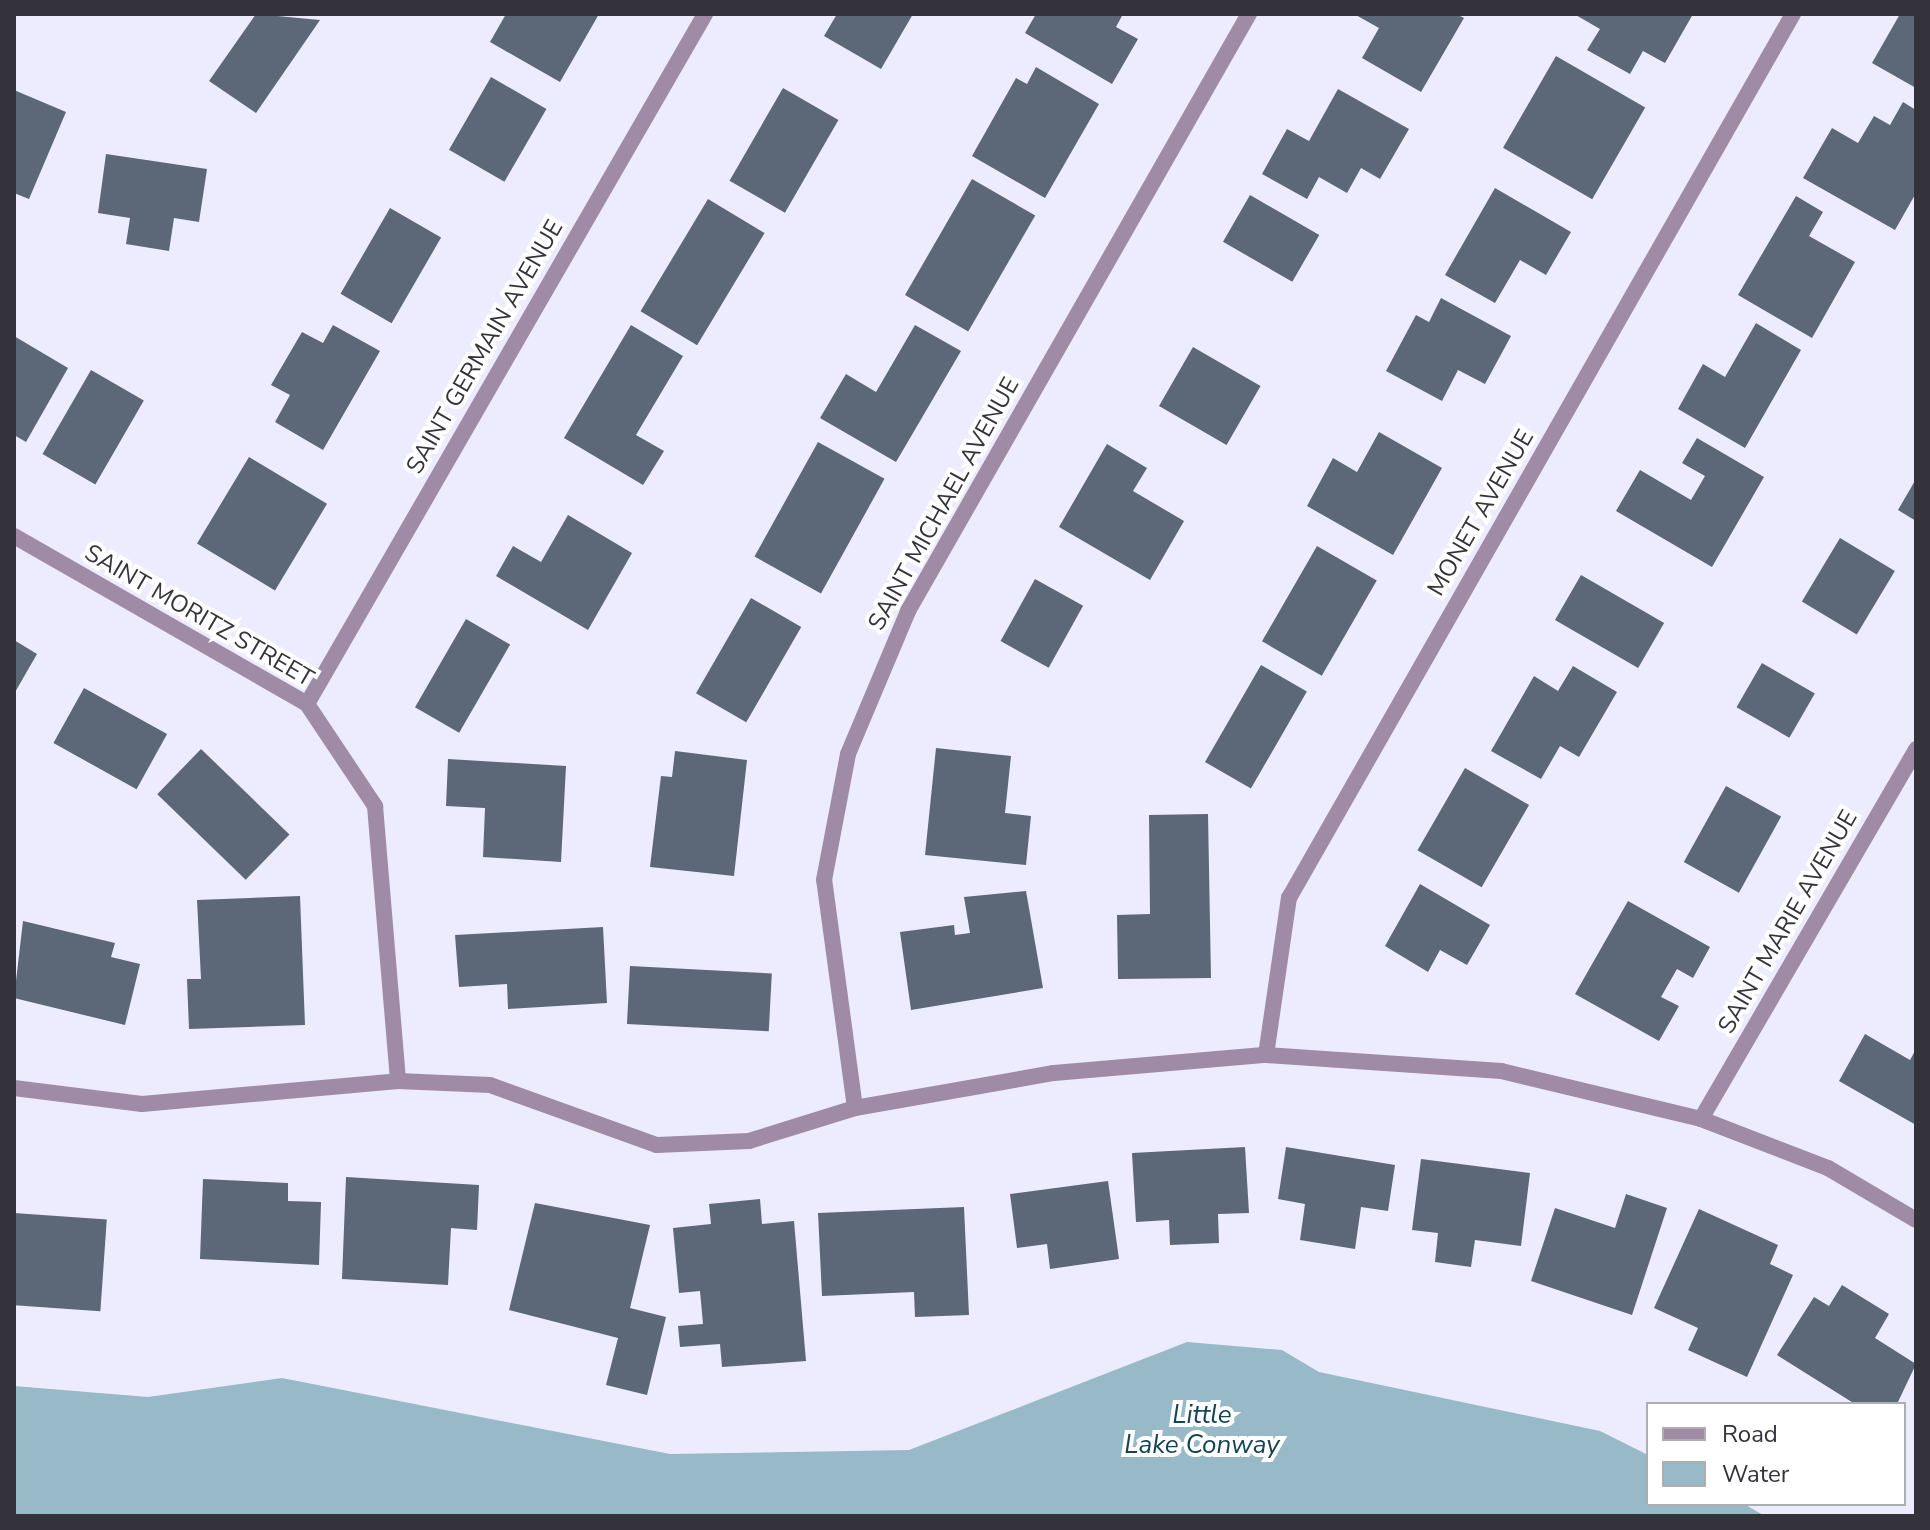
<!DOCTYPE html>
<html>
<head>
<meta charset="utf-8">
<style>
  body { margin:0 }
  #map { position:relative; width:1930px; height:1530px; overflow:hidden; background:#edecfe; font-family:"Nunito Sans",sans-serif }
  div>[style] { position:absolute }
  .water>* { inset:0; background:#97b9c8 }
  .building>* { inset:0; background:#5c6777; transform-origin:0 0 }
  .minor>* { height:16px; margin:-8px; padding:0 8px; transform-origin:8px; border-radius:8px; background:#a08ba6 }
  span { translate:-50% -50%; white-space:nowrap; text-align:center; line-height:1.15; -webkit-text-stroke:8px #fff; paint-order:stroke }
  .street-label { font-size:24px; color:#34333b }
  .water-label { font-size:26px; color:#154356; font-style:italic }
  .frame { position:absolute; inset:0; border:16px solid #34333b; pointer-events:none }
  .legend { position:absolute; left:1646px; top:1402px; width:260px; height:104px; box-sizing:border-box; background:#fff; border:2px solid #aeadb1; margin:0; padding:10px 14px; list-style:none; font-size:24px; color:#34333b }
  .legend li { display:flex; align-items:center; gap:16px; height:40px }
  .legend b { width:40px; border:2px solid #aeadb1 }
</style>
</head>
<body>
<div id="map">
  <div class="water">
    <div style="clip-path:polygon(1187px 1342px,1282px 1350px,1319px 1372px,1600px 1431px,1648px 1455px,1648px 1504px,1744px 1504px,1765px 1516px,14px 1516px,14px 1386px,148px 1397px,282px 1378px,670px 1454px,909px 1450px)"></div>
  </div>
  <div class="building">
    <div style="clip-path:polygon(256px 14px,320px 20px,256px 113px,209px 81px)"></div>
    <div style="clip-path:polygon(506px 14px,599px 14px,560px 82px,490px 42px)"></div>
    <div style="clip-path:polygon(837px 14px,913px 14px,881px 69px,824px 36px)"></div>
    <div style="clip-path:polygon(1036px 14px,1123px 14px,1116px 27px,1138px 39px,1112px 84px,1025px 33px)"></div>
    <div style="clip-path:polygon(1354px 14px,1456px 14px,1464px 18px,1421px 92px,1362px 58px,1379px 28px)"></div>
    <div style="clip-path:polygon(1574px 14px,1693px 14px,1665px 63px,1643px 51px,1630px 74px,1587px 50px,1600px 29px)"></div>
    <div style="clip-path:polygon(1900px 14px,1916px 14px,1916px 88px,1872px 63px)"></div>
    <div style="left:1556px;top:56px;width:103px;height:106px;rotate:30deg"></div>
    <div style="clip-path:polygon(1036px 67px,1099px 104px,1045px 198px,972px 156px,1016px 78px,1027px 84px)"></div>
    <div style="left:491px;top:77px;width:64px;height:84px;rotate:30deg"></div>
    <div style="left:783px;top:88px;width:64px;height:107px;rotate:30deg"></div>
    <div style="clip-path:polygon(1338px 89px,1409px 129px,1380px 179px,1361px 168px,1347px 193px,1319px 177px,1307px 199px,1262px 174px,1287px 129px,1309px 141px)"></div>
    <div style="clip-path:polygon(14px 90px,66px 112px,29px 199px,14px 193px)"></div>
    <div style="clip-path:polygon(1903px 102px,1916px 110px,1916px 193px,1895px 230px,1803px 178px,1832px 128px,1858px 143px,1874px 116px,1890px 125px)"></div>
    <div style="clip-path:polygon(106px 154px,207px 169px,199px 222px,174px 218px,169px 251px,126px 244px,130px 218px,98px 213px)"></div>
    <div style="left:972px;top:179px;width:73px;height:134px;rotate:30deg"></div>
    <div style="clip-path:polygon(1495px 188px,1571px 232px,1546px 275px,1520px 260px,1495px 303px,1445px 275px)"></div>
    <div style="left:1250px;top:195px;width:80px;height:54px;rotate:30deg"></div>
    <div style="clip-path:polygon(1796px 196px,1823px 212px,1809px 236px,1855px 262px,1812px 338px,1738px 295px)"></div>
    <div style="left:708px;top:199px;width:66px;height:131px;rotate:31deg"></div>
    <div style="left:390px;top:208px;width:59px;height:99px;rotate:30deg"></div>
    <div style="clip-path:polygon(1441px 298px,1511px 336px,1485px 384px,1458px 370px,1442px 401px,1386px 371px,1416px 315px,1429px 322px)"></div>
    <div style="clip-path:polygon(1756px 323px,1801px 350px,1745px 448px,1678px 409px,1703px 364px,1725px 377px)"></div>
    <div style="clip-path:polygon(333px 325px,380px 351px,323px 450px,275px 422px,290px 395px,271px 385px,302px 332px,323px 343px)"></div>
    <div style="clip-path:polygon(631px 325px,683px 356px,636px 435px,664px 451px,643px 485px,564px 438px)"></div>
    <div style="clip-path:polygon(915px 325px,961px 351px,896px 462px,820px 418px,846px 374px,876px 392px)"></div>
    <div style="clip-path:polygon(14px 336px,68px 368px,26px 442px,14px 435px)"></div>
    <div style="left:1193px;top:347px;width:78px;height:68px;rotate:30deg"></div>
    <div style="left:91px;top:370px;width:61px;height:97px;rotate:30deg"></div>
    <div style="clip-path:polygon(1379px 432px,1442px 468px,1393px 555px,1307px 506px,1333px 458px,1357px 472px)"></div>
    <div style="clip-path:polygon(1697px 438px,1764px 477px,1712px 567px,1616px 511px,1640px 470px,1691px 500px,1705px 476px,1682px 463px)"></div>
    <div style="left:818px;top:442px;width:76px;height:131px;rotate:29deg"></div>
    <div style="clip-path:polygon(1107px 444px,1147px 468px,1133px 491px,1184px 521px,1150px 580px,1059px 527px)"></div>
    <div style="left:249px;top:457px;width:91px;height:101px;rotate:31deg"></div>
    <div style="clip-path:polygon(1916px 479px,1916px 521px,1898px 510px)"></div>
    <div style="clip-path:polygon(568px 515px,632px 553px,588px 630px,496px 576px,513px 546px,541px 562px)"></div>
    <div style="left:1840px;top:538px;width:64px;height:74px;rotate:31deg"></div>
    <div style="left:1317px;top:546px;width:69px;height:110px;rotate:30deg"></div>
    <div style="left:1581px;top:575px;width:96px;height:52px;rotate:30deg"></div>
    <div style="left:1035px;top:579px;width:55px;height:71px;rotate:29deg"></div>
    <div style="left:751px;top:598px;width:58px;height:110px;rotate:30deg"></div>
    <div style="left:466px;top:619px;width:51px;height:102px;rotate:30deg"></div>
    <div style="clip-path:polygon(14px 640px,37px 654px,14px 694px)"></div>
    <div style="left:1762px;top:663px;width:61px;height:51px;rotate:30deg"></div>
    <div style="left:1261px;top:665px;width:53px;height:112px;rotate:30deg"></div>
    <div style="clip-path:polygon(1573px 666px,1617px 692px,1579px 757px,1560px 746px,1541px 779px,1491px 751px,1534px 676px,1558px 691px)"></div>
    <div style="left:84px;top:688px;width:95px;height:63px;rotate:29deg"></div>
    <div style="clip-path:polygon(936px 748px,1011px 756px,1005px 813px,1031px 816px,1026px 865px,925px 855px)"></div>
    <div style="left:201px;top:749px;width:123px;height:63px;rotate:44deg"></div>
    <div style="clip-path:polygon(675px 751px,747px 760px,734px 876px,650px 867px,661px 776px,672px 777px)"></div>
    <div style="clip-path:polygon(448px 759px,566px 766px,561px 862px,483px 857px,485px 808px,446px 806px)"></div>
    <div style="left:1465px;top:768px;width:74px;height:95px;rotate:30deg"></div>
    <div style="left:1726px;top:786px;width:63px;height:87px;rotate:29deg"></div>
    <div style="clip-path:polygon(1208px 814px,1211px 978px,1118px 979px,1117px 915px,1150px 914px,1149px 815px)"></div>
    <div style="clip-path:polygon(1420px 884px,1490px 925px,1467px 965px,1440px 950px,1428px 972px,1385px 946px)"></div>
    <div style="clip-path:polygon(1026px 891px,1043px 988px,911px 1010px,900px 932px,954px 925px,955px 935px,970px 933px,964px 897px)"></div>
    <div style="clip-path:polygon(300px 896px,305px 1025px,189px 1029px,187px 979px,201px 979px,197px 900px)"></div>
    <div style="clip-path:polygon(1628px 901px,1710px 947px,1693px 978px,1677px 969px,1661px 997px,1679px 1006px,1659px 1041px,1575px 994px)"></div>
    <div style="clip-path:polygon(23px 921px,115px 943px,111px 957px,140px 964px,125px 1025px,14px 998px)"></div>
    <div style="clip-path:polygon(603px 927px,607px 1003px,508px 1009px,507px 984px,459px 987px,455px 935px)"></div>
    <div style="left:630px;top:966px;width:142px;height:58px;rotate:3deg"></div>
    <div style="clip-path:polygon(1865px 1034px,1910px 1060px,1916px 1049px,1916px 1125px,1839px 1081px)"></div>
    <div style="clip-path:polygon(1245px 1147px,1249px 1213px,1218px 1214px,1219px 1243px,1170px 1245px,1169px 1220px,1136px 1222px,1132px 1153px)"></div>
    <div style="clip-path:polygon(1286px 1147px,1395px 1165px,1388px 1211px,1361px 1207px,1355px 1249px,1300px 1240px,1305px 1204px,1278px 1199px)"></div>
    <div style="clip-path:polygon(1421px 1159px,1530px 1173px,1521px 1246px,1475px 1240px,1471px 1267px,1435px 1262px,1438px 1233px,1412px 1230px)"></div>
    <div style="clip-path:polygon(346px 1177px,479px 1185px,477px 1230px,451px 1228px,448px 1285px,342px 1279px)"></div>
    <div style="clip-path:polygon(203px 1179px,288px 1183px,288px 1201px,321px 1202px,319px 1265px,200px 1259px)"></div>
    <div style="clip-path:polygon(1108px 1181px,1119px 1259px,1050px 1269px,1047px 1244px,1017px 1248px,1010px 1194px)"></div>
    <div style="clip-path:polygon(1626px 1194px,1667px 1208px,1632px 1315px,1531px 1281px,1555px 1208px,1615px 1228px)"></div>
    <div style="clip-path:polygon(760px 1199px,762px 1224px,794px 1221px,806px 1361px,722px 1367px,720px 1344px,680px 1347px,678px 1326px,703px 1324px,700px 1291px,679px 1293px,673px 1228px,711px 1224px,709px 1204px)"></div>
    <div style="clip-path:polygon(535px 1203px,650px 1225px,630px 1308px,666px 1317px,647px 1395px,606px 1385px,618px 1338px,509px 1310px)"></div>
    <div style="clip-path:polygon(964px 1207px,969px 1315px,915px 1317px,914px 1292px,822px 1296px,818px 1213px)"></div>
    <div style="clip-path:polygon(1699px 1209px,1778px 1245px,1770px 1264px,1793px 1275px,1747px 1377px,1688px 1350px,1698px 1328px,1654px 1308px)"></div>
    <div style="left:14px;top:1213px;width:93px;height:92px;rotate:4deg"></div>
    <div style="clip-path:polygon(1842px 1285px,1889px 1314px,1875px 1338px,1916px 1364px,1897px 1404px,1855px 1404px,1777px 1355px,1814px 1297px,1829px 1306px)"></div>
  </div>
  <div class="minor">
    <div style="left:14px;top:536px;width:338px;rotate:29.8deg"></div>
    <div style="left:307px;top:704px;width:123px;rotate:56.3deg"></div>
    <div style="left:375px;top:806px;width:276px;rotate:85.2deg"></div>
    <div style="left:307px;top:704px;width:797px;rotate:-60.02deg"></div>
    <div style="left:1266px;top:1055px;width:159px;rotate:-81.7deg"></div>
    <div style="left:1289px;top:898px;width:1018px;rotate:-60.31deg"></div>
    <div style="left:14px;top:1088px;width:129px;rotate:7.1deg"></div>
    <div style="left:142px;top:1104px;width:257px;rotate:-5.1deg"></div>
    <div style="left:398px;top:1081px;width:92px;rotate:2.5deg"></div>
    <div style="left:490px;top:1085px;width:177px;rotate:19.8deg"></div>
    <div style="left:657px;top:1145px;width:92px;rotate:-2.5deg"></div>
    <div style="left:749px;top:1141px;width:111px;rotate:-17.3deg"></div>
    <div style="left:855px;top:1108px;width:202px;rotate:-10deg"></div>
    <div style="left:1054px;top:1073px;width:213px;rotate:-4.9deg"></div>
    <div style="left:1266px;top:1055px;width:236px;rotate:3.9deg"></div>
    <div style="left:1501px;top:1071px;width:206px;rotate:13.5deg"></div>
    <div style="left:1701px;top:1119px;width:136px;rotate:21.1deg"></div>
    <div style="left:1828px;top:1168px;width:102px;rotate:30.6deg"></div>
    <div style="left:855px;top:1108px;width:230px;rotate:-97.7deg"></div>
    <div style="left:824px;top:880px;width:128px;rotate:-79.2deg"></div>
    <div style="left:848px;top:754px;width:155px;rotate:-67.2deg"></div>
    <div style="left:908px;top:611px;width:688px;rotate:-60.27deg"></div>
    <div style="left:1701px;top:1119px;width:428px;rotate:-59.8deg"></div>
  </div>
  <div class="street-label">
    <span style="left:485px;top:347px;rotate:-60deg">SAINT GERMAIN AVENUE</span>
    <span style="left:944px;top:504px;rotate:-61deg">SAINT MICHAEL AVENUE</span>
    <span style="left:1481px;top:513px;rotate:-60deg">MONET AVENUE</span>
    <span style="left:199px;top:616px;rotate:30deg">SAINT MORITZ STREET</span>
    <span style="left:1788px;top:922px;rotate:-60deg">SAINT MARIE AVENUE</span>
  </div>
  <div class="water-label">
    <span style="left:1202px;top:1430px">Little<br>Lake Conway</span>
  </div>
  <div class="frame"></div>
  <ul class="legend">
  <li><b style="height:10px;background:#a08ba6"></b>Road</li>
  <li><b style="height:22px;background:#97b9c8"></b>Water</li>
  </ul>
</div>
</body>
</html>
